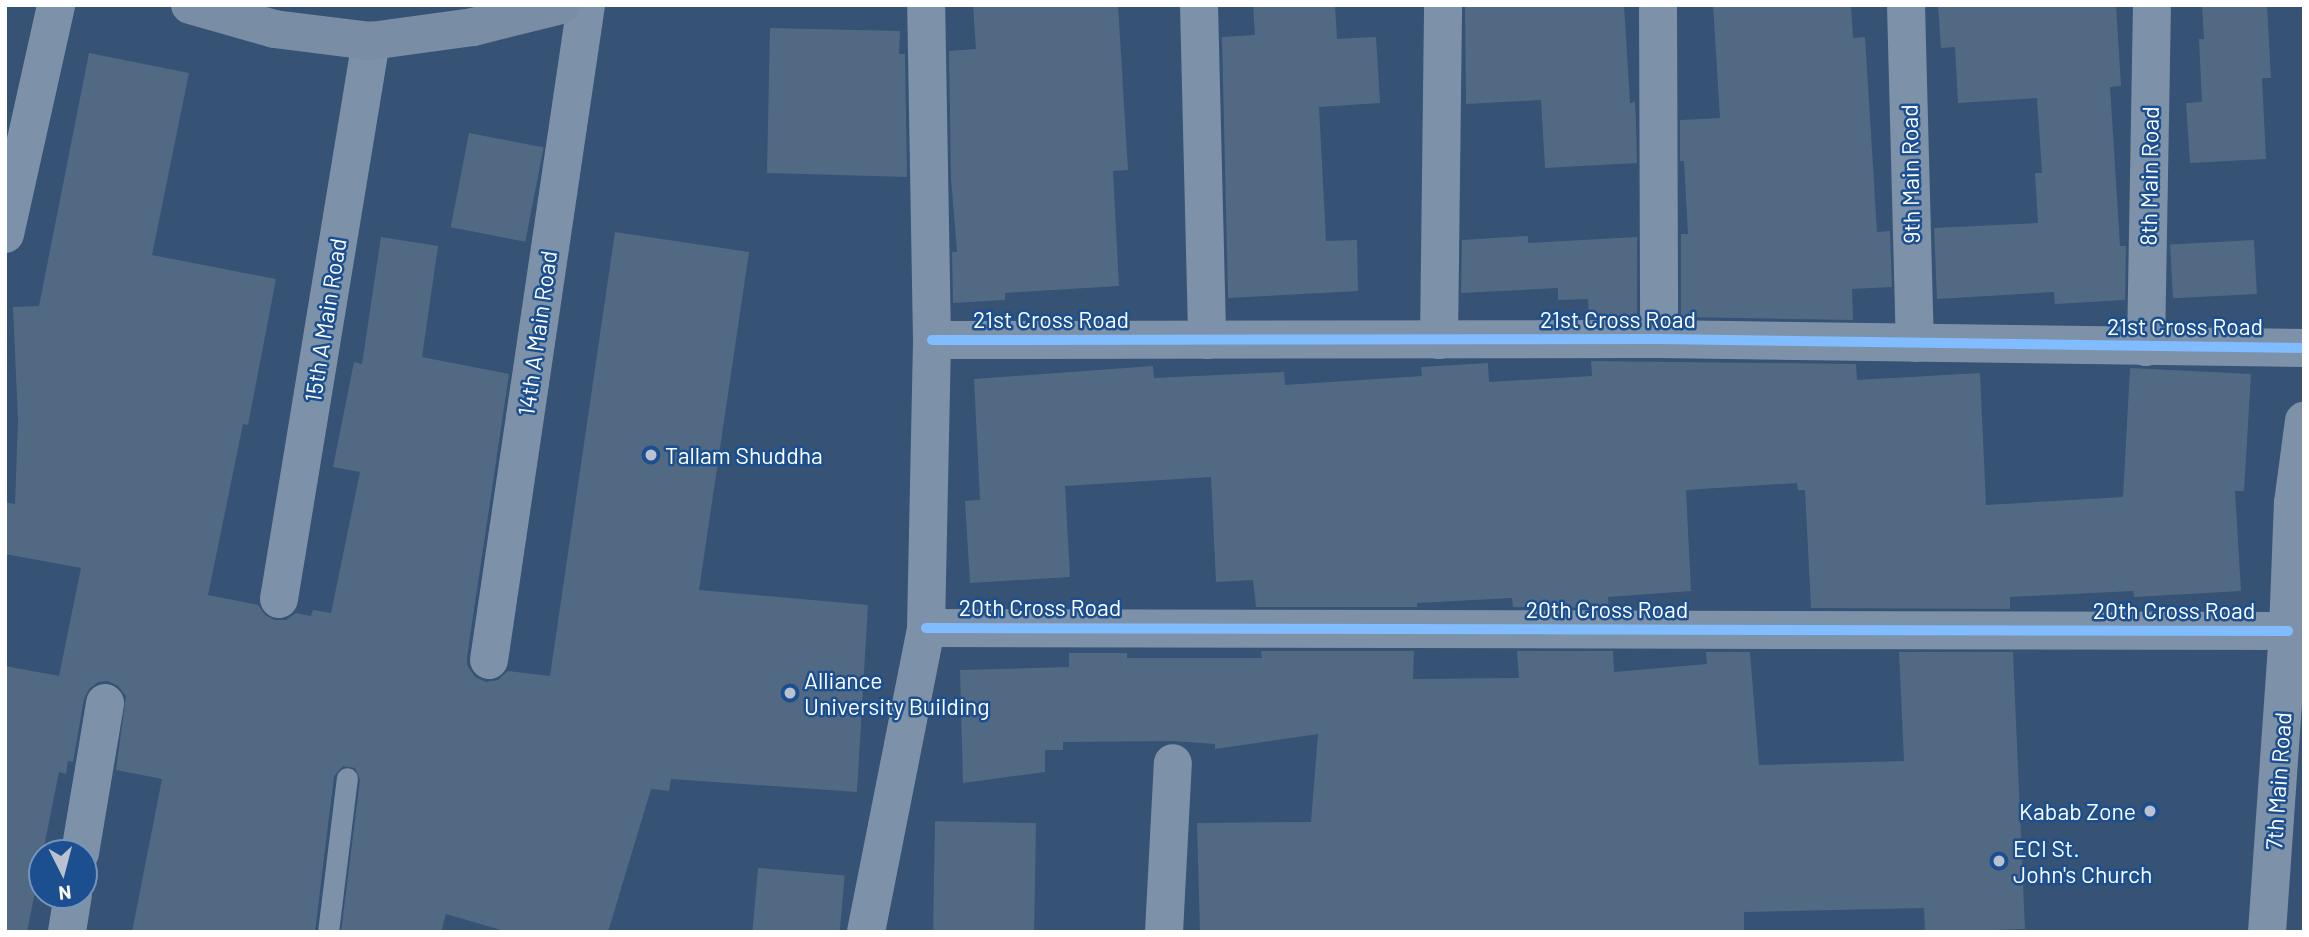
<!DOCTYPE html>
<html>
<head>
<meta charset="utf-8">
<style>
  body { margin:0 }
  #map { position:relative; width:2309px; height:937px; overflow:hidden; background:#365274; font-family:Barlow,sans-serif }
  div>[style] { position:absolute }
  .building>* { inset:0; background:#526984; transform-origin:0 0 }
  .service>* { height:21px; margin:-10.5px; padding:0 10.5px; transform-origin:10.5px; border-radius:10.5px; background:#7d92a8 }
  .minor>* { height:38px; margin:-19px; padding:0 19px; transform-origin:19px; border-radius:19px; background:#7d92a8 }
  .tertiary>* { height:38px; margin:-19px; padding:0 19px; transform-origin:19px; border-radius:19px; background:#7d92a8 }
  .secondary>* { height:38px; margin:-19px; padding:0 19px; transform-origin:19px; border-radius:19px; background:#798da4 }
  .cycleway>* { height:10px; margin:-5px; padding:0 5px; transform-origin:5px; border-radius:5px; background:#80bcff }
  .dots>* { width:19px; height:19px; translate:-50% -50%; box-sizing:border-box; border:4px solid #1b4f8f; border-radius:50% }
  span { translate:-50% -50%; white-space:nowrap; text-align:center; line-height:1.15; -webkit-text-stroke:5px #1b4f8f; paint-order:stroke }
  .street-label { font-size:23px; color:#fff }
  .poi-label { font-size:23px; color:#fff }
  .left { translate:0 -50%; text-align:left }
  .right { translate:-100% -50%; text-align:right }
  .frame { position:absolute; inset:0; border:7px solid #fff; pointer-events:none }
  .north { position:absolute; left:28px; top:839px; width:70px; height:70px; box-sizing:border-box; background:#1b4f8f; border:2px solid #7695bc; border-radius:50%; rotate:174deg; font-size:19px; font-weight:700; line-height:28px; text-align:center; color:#fff }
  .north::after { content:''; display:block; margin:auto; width:24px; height:32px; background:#b9c2ce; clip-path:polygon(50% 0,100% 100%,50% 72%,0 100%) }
</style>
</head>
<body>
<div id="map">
  <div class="building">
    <div style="clip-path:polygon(973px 5px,1118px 5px,1128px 170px,1113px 171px,1119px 286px,1005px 293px,1005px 300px,953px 303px,952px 252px,957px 252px,951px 178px,949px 51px,976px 49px)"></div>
    <div style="clip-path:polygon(1253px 5px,1335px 5px,1337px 39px,1376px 37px,1380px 103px,1319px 107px,1326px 241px,1357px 240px,1358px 291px,1228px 298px,1222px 37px,1255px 35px)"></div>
    <div style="clip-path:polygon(1465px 5px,1624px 5px,1630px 103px,1635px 102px,1636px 122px,1637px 163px,1545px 168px,1541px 100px,1466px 104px)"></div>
    <div style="clip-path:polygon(1713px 5px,1851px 5px,1853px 38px,1865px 37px,1877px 232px,1890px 231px,1892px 287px,1852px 289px,1853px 320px,1681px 317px,1681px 234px,1688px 234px,1684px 161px,1680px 161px,1680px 120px,1720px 118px)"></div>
    <div style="clip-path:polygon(1938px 5px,2116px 5px,2121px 86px,2110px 87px,2120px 246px,2126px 246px,2125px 300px,2055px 304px,2054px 292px,1937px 299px,1934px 228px,2038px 223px,2035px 173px,2042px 173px,2037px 98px,1958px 103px,1955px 47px,1941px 48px)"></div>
    <div style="clip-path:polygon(2202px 5px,2267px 5px,2271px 78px,2262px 78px,2266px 159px,2190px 163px,2186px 103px,2202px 102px,2199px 39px,2204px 39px)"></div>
    <div style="clip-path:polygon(770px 28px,900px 31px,899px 54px,905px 54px,907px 177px,767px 173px)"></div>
    <div style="clip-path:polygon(89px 53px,189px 73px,152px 255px,276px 279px,248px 425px,243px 424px,208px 595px,258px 605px,265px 615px,275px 620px,286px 620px,296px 613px,311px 616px,313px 610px,331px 613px,360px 472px,333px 467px,354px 362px,362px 364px,381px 237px,438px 246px,422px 357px,509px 374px,467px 657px,467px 665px,475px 677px,486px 682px,498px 680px,508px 671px,550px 676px,615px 232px,749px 252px,699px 590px,868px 605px,857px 792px,671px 779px,669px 791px,651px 789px,608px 932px,508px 932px,446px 914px,441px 932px,341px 932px,360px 780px,355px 768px,343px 766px,334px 776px,315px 932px,132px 932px,162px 779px,116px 770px,126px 696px,118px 686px,108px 681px,98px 682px,89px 689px,84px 699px,73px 762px,68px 761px,66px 774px,59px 772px,27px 932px,5px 932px,5px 666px,59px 676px,81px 568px,5px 554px,5px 502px,15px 504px,18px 421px,13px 307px,39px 306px)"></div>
    <div style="left:469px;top:133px;width:76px;height:96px;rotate:11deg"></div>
    <div style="clip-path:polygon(1528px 236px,1528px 243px,1637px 237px,1637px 317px,1589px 317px,1588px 299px,1558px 300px,1558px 288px,1461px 293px,1462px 240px)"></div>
    <div style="left:2254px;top:240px;width:54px;height:84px;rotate:87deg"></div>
    <div style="clip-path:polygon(1591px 361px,1856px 364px,1857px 380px,1980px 373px,1986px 505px,2123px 497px,2130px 368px,2251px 374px,2244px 491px,2235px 491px,2241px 591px,2134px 597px,2133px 591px,2010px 597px,2010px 609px,1811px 608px,1805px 490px,1798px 490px,1797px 483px,1686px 490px,1691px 591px,1608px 597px,1609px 608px,1513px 607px,1512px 598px,1417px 603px,1417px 607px,1256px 607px,1253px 580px,1216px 582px,1211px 477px,1065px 486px,1070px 577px,970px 583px,965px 501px,980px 500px,974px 379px,1153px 366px,1154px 378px,1284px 372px,1285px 385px,1422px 376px,1421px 367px,1488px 363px,1489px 382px,1592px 376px)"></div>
    <div style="clip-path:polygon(1261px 651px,1414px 651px,1413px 679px,1519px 678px,1517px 651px,1613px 651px,1614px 672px,1707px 664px,1706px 652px,1750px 652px,1759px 765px,1904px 761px,1899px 652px,2013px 652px,2025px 929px,1925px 932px,1924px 908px,1744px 912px,1744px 932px,1200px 932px,1197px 823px,1311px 822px,1318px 734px,1215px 749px,1215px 744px,1173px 741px,1063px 742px,1063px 750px,1045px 750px,1045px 772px,963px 783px,960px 670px,1069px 667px,1069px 653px,1127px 653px,1127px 658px,1262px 658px)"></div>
    <div style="left:1036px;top:823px;width:109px;height:101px;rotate:91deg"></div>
    <div style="left:758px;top:868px;width:87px;height:64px;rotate:5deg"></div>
  </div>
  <div class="service">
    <div style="left:328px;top:932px;width:155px;rotate:-83deg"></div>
  </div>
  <div class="minor">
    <div style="left:1199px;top:5px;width:335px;rotate:88.6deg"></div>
    <div style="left:1658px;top:5px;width:334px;rotate:89.8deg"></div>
    <div style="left:1906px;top:5px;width:338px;rotate:88.5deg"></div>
    <div style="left:5px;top:234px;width:235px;rotate:-77.4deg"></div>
    <div style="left:932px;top:340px;width:727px;rotate:-0.08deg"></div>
    <div style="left:1659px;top:339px;width:645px;rotate:0.8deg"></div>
    <div style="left:1439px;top:340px;width:335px;rotate:-89.3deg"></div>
    <div style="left:2146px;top:347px;width:342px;rotate:-89deg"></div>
    <div style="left:279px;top:599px;width:566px;rotate:-80.64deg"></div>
    <div style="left:926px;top:628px;width:1362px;rotate:0.13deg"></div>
    <div style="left:489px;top:660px;width:662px;rotate:-81.58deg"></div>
    <div style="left:80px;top:853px;width:152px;rotate:-80.5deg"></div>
    <div style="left:67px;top:932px;width:37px;rotate:-81deg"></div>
    <div style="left:866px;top:932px;width:310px;rotate:-78.8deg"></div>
    <div style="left:926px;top:628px;width:288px;rotate:-88.8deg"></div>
    <div style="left:932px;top:340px;width:335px;rotate:-91deg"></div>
    <div style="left:1164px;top:932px;width:169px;rotate:-87deg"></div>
  </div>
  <div class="tertiary">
    <div style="left:2267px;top:932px;width:302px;rotate:-86deg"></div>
    <div style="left:2288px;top:631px;width:128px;rotate:-87.8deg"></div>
    <div style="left:2293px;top:503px;width:83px;rotate:-82.4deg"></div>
  </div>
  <div class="secondary">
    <div style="left:190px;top:5px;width:87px;rotate:15.9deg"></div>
    <div style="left:274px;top:29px;width:98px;rotate:7.1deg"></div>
    <div style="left:371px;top:41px;width:103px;rotate:-7.8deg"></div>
    <div style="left:473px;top:27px;width:91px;rotate:-14deg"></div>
  </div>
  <div class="cycleway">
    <div style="left:932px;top:340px;width:727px;rotate:-0.08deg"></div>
    <div style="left:1659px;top:339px;width:645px;rotate:0.8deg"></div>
    <div style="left:926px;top:628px;width:1362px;rotate:0.13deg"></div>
  </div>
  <div class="dots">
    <div style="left:651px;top:455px;background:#b9c2ce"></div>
    <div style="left:790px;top:693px;background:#b9c2ce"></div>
    <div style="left:2150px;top:811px;background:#b9c2ce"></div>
    <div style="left:1999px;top:861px;background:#b9c2ce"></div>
  </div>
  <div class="street-label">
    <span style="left:1910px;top:174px;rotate:-91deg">9th Main Road</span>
    <span style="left:2149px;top:176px;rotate:-89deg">8th Main Road</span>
    <span style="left:1051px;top:319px">21st Cross Road</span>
    <span style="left:1618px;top:319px">21st Cross Road</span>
    <span style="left:325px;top:320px;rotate:-81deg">15th A Main Road</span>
    <span style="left:2185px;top:326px">21st Cross Road</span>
    <span style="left:537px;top:333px;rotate:-82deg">14th A Main Road</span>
    <span style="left:1040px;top:607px">20th Cross Road</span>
    <span style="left:1607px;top:609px">20th Cross Road</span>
    <span style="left:2174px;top:610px">20th Cross Road</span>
    <span style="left:2278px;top:781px;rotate:-86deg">7th Main Road</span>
  </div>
  <div class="poi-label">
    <span class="left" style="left:665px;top:455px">Tallam Shuddha</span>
    <span class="left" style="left:804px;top:693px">Alliance<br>University Building</span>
    <span class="right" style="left:2136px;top:811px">Kabab Zone</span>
    <span class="left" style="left:2013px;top:861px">ECI St.<br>John's Church</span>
  </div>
  <div class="frame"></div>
  <div class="north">N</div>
</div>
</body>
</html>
